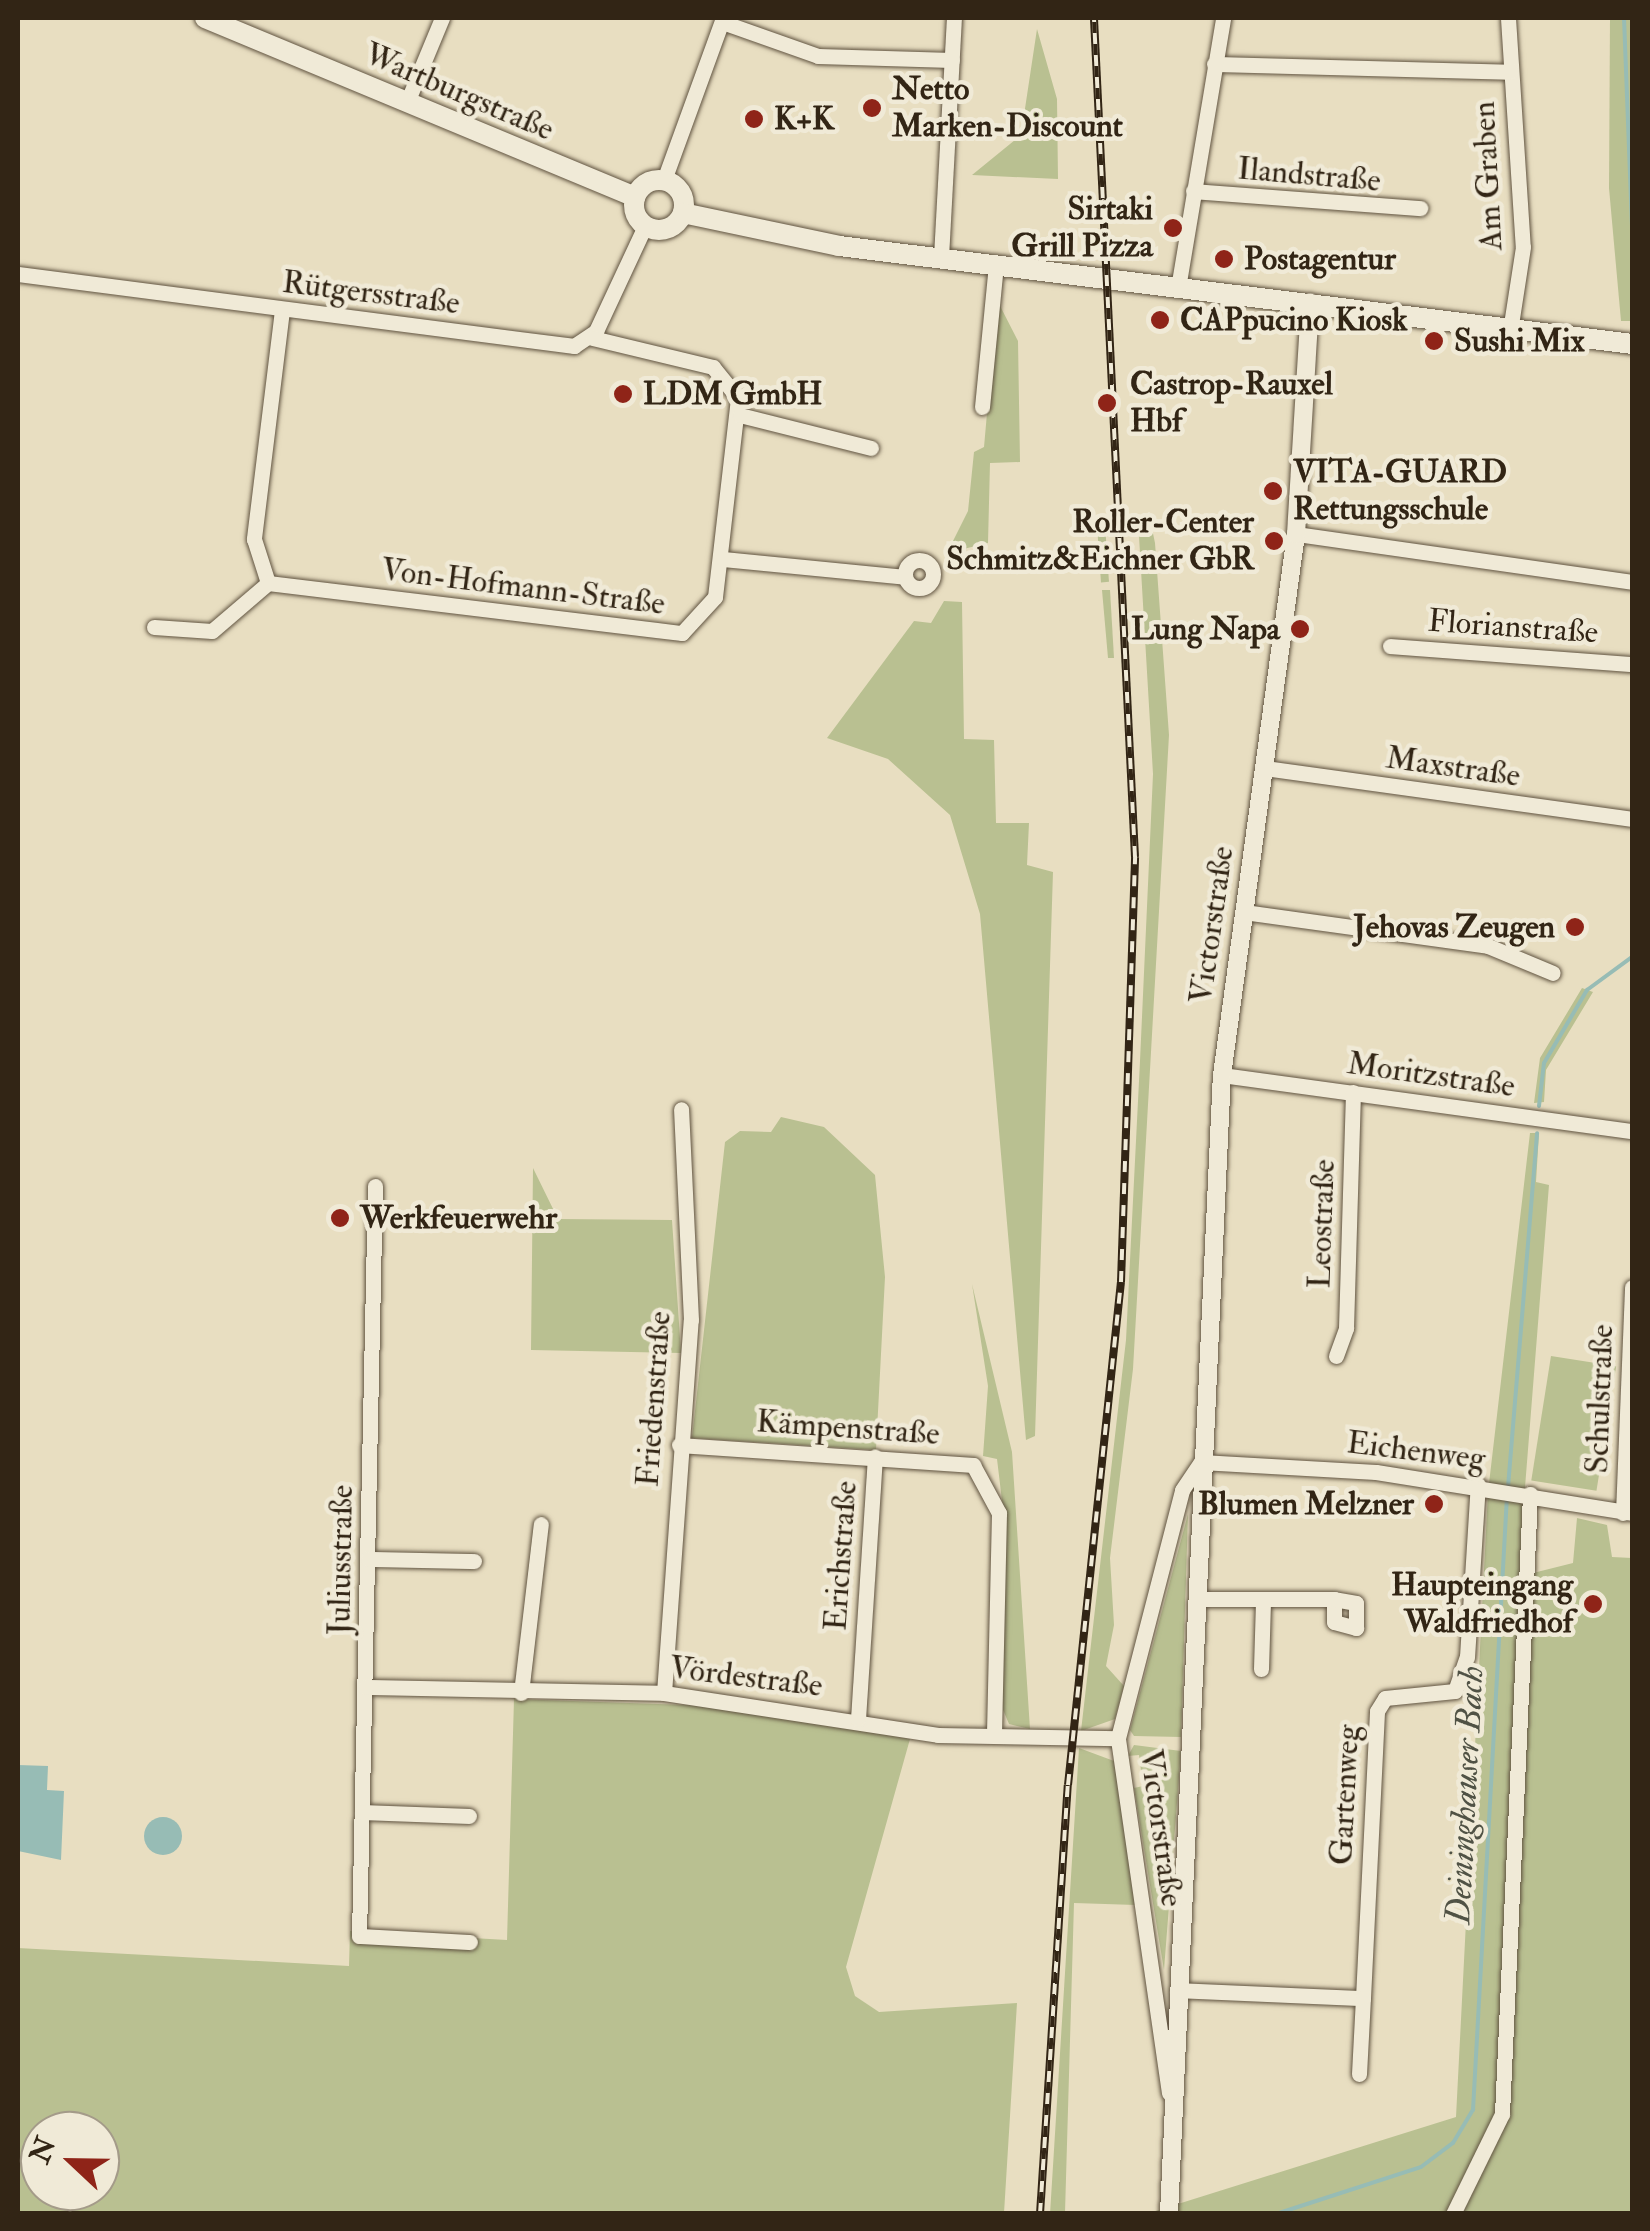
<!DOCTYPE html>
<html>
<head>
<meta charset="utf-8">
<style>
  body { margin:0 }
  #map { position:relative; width:1650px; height:2231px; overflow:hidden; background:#e8dec1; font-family:"IM FELL Double Pica",serif }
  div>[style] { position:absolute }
  .green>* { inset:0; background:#b9c091; transform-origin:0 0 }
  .water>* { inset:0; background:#97bcb5 }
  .round { border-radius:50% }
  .stream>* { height:4px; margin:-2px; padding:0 2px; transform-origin:2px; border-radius:2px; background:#97bcb5 }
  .roads { filter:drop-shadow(0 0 2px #605340) drop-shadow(0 0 2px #605340) }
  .minor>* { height:15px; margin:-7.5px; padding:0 7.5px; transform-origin:7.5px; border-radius:7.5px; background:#f0ead7 }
  .minor>.ring { margin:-7.5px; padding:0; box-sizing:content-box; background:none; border:15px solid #f0ead7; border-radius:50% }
  .tertiary>* { height:18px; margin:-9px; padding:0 9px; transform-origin:9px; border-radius:9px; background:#f0ead7 }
  .secondary>* { height:20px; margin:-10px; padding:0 10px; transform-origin:10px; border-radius:10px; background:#f0ead7 }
  .secondary>.ring { margin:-10px; padding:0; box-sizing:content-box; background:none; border:20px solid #f0ead7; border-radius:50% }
  .rail>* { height:8px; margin-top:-4px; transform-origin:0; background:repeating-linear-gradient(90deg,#f0ead7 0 11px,#322515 0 22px); box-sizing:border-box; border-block:2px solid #322515 }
  .dots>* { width:28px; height:28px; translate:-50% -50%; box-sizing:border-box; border:5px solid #f0ead7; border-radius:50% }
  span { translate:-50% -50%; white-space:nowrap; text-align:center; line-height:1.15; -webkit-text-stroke:9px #f0ead7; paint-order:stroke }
  .poi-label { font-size:32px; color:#322515; font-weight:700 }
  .left { translate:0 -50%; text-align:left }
  .right { translate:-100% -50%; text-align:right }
  .street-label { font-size:32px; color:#322515 }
  .water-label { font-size:35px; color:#505245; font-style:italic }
  .frame { position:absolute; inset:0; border:20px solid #322515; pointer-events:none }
  .north { position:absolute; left:20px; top:2111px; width:100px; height:100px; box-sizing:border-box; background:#f0ead7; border:2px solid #a49b89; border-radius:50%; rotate:292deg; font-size:28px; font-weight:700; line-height:40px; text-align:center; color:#322515 }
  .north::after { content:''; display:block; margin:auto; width:35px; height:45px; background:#8f2418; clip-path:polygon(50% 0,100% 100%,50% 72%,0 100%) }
</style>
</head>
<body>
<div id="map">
  <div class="green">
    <div style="clip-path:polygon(1610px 18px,1632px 18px,1632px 321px,1621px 321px,1609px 188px)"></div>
    <div style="clip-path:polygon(1037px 29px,1057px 99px,1058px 179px,972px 175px,1021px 135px)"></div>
    <div style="clip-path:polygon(997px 300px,1018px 341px,1020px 462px,990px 463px,988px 543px,947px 553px,968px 511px,974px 452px,984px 447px)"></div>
    <div style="clip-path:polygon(1138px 519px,1150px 519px,1155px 543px,1169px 735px,1133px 1369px,1110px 1558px,1114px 1625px,1106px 1666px,1124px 1686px,1115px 1719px,1081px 1731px,1126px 1340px,1140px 1061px,1153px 774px)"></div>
    <div style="left:1105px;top:525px;width:57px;height:8px;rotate:86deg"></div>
    <div style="clip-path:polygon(1102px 590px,1110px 590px,1114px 658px,1108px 658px)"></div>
    <div style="clip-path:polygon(944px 601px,962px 602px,964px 739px,994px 740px,996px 823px,1029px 823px,1027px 865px,1053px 872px,1035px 1436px,1026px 1440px,980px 914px,950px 815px,888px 759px,827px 738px,914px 621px,931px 623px)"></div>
    <div style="clip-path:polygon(1582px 988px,1593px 992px,1546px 1070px,1544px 1102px,1534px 1103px,1540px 1058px)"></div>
    <div style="clip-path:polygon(781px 1117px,824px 1127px,875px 1175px,885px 1277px,876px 1450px,692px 1438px,725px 1142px,740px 1131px,771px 1132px)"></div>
    <div style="clip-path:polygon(1530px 1133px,1539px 1133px,1536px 1182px,1549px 1185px,1524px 1500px,1533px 1573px,1573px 1563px,1577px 1518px,1607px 1525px,1612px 1557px,1632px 1558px,1632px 2213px,1146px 2214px,1456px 2117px,1488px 1492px)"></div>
    <div style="clip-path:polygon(533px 1168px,558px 1219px,672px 1220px,681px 1353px,531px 1350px)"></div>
    <div style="clip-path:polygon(972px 1284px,1012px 1452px,1030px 1729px,1009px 1724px,1001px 1705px,1003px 1509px,997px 1459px,983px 1456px,988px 1386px)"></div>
    <div style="left:1551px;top:1356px;width:66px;height:126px;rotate:9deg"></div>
    <div style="clip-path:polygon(1188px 1514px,1181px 1737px,1134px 1736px,1130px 1730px)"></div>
    <div style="clip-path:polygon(evenodd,514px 1699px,744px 1707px,910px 1739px,846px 1967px,855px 1996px,879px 2012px,1017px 2003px,1004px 2213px,18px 2214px,18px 1948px,349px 1966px,350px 1931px,507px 1940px,514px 1699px,40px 2131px,100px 2131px,100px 2191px,40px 2191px,40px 2131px)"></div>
    <div style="clip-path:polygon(1134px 1745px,1181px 1751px,1164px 1970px,1134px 1788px,1143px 1786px,1139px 1755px,1128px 1756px)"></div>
    <div style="clip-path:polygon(1079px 1748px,1114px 1761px,1136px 1905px,1074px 1903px,1065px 2213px,1050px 2214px)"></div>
  </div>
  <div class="water">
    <div style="clip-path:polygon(18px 1765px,48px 1766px,47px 1790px,64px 1791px,61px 1860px,18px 1851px)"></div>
    <div class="round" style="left:144px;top:1817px;width:38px;height:38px"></div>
  </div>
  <div class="stream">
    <div style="left:1624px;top:18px;width:207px;rotate:87.8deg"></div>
    <div style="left:1539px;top:1106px;width:43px;rotate:-83.4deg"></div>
    <div style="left:1544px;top:1063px;width:85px;rotate:-59.5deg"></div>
    <div style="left:1587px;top:990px;width:56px;rotate:-36.3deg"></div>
    <div style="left:1508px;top:1487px;width:355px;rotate:-85.3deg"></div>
    <div style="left:1276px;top:2214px;width:152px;rotate:-18deg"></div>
    <div style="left:1421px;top:2167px;width:40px;rotate:-37deg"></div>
    <div style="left:1453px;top:2143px;width:39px;rotate:-59deg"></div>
    <div style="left:1473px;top:2110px;width:614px;rotate:-86.83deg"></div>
  </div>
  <div class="roads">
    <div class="minor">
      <div style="left:1508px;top:18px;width:229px;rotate:86.3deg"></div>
      <div style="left:1523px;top:247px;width:85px;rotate:98.8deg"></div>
      <div style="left:722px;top:22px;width:102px;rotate:19.5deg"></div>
      <div style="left:818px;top:56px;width:134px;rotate:1.7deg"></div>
      <div style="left:1214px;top:64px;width:297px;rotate:1.5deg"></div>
      <div style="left:408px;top:100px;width:89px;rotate:-67.5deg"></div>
      <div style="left:664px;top:180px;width:172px;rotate:-70deg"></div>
      <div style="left:1193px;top:191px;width:228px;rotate:4.3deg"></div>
      <div style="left:941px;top:257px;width:239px;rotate:-86.9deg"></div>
      <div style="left:18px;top:274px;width:561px;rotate:7.38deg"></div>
      <div style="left:574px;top:346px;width:27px;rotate:-34deg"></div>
      <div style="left:596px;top:331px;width:116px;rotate:-65deg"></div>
      <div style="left:1178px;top:288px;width:274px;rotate:-80.5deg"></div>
      <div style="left:282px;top:310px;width:231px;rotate:97deg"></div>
      <div style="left:254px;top:539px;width:46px;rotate:72.3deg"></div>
      <div style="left:268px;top:583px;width:417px;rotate:6.9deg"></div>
      <div style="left:682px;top:633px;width:49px;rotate:-47.5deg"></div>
      <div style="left:715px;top:597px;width:200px;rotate:-83.4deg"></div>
      <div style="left:738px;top:398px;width:40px;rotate:-129deg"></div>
      <div style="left:713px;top:367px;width:124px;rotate:-166.5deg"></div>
      <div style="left:982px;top:407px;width:144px;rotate:-84.4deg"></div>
      <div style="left:740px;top:415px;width:135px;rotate:14.1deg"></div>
      <div style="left:1296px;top:534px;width:339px;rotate:8.1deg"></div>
      <div style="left:723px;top:559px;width:183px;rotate:5.6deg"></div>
      <div class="ring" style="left:905px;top:560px;width:13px;height:13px"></div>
      <div style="left:154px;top:627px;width:58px;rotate:3.9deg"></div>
      <div style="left:212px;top:631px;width:74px;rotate:-40.6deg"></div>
      <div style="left:1390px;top:646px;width:243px;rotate:4.3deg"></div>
      <div style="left:1265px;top:768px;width:371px;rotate:7.9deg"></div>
      <div style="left:1244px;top:912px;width:246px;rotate:7.9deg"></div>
      <div style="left:1488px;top:946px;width:70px;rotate:22.6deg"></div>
      <div style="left:1222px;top:1075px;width:414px;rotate:7.8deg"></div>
      <div style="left:375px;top:1186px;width:750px;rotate:91.22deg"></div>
      <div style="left:359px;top:1936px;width:111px;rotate:3.1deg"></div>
      <div style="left:1336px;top:1356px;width:30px;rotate:-70deg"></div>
      <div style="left:1346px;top:1328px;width:236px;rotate:-88.3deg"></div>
      <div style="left:679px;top:1445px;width:295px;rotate:3.9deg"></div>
      <div style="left:973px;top:1465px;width:55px;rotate:61.6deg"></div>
      <div style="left:999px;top:1513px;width:223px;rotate:91.3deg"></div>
      <div style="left:1623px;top:1513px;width:226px;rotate:-87.7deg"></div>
      <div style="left:368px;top:1559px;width:106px;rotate:1.1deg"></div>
      <div style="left:1196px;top:1599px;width:138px"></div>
      <div style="left:1334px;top:1599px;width:23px;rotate:90deg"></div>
      <div style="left:1334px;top:1622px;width:23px;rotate:15deg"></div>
      <div style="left:1356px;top:1628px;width:25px;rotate:-90deg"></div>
      <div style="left:1356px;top:1603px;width:22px;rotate:-170deg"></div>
      <div style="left:1261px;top:1669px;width:67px;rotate:-88.3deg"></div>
      <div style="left:365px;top:1687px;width:299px;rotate:1.1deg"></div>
      <div style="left:664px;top:1693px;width:277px;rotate:8.7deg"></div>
      <div style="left:938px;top:1735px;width:180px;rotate:1deg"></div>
      <div style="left:521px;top:1693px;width:170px;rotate:-83.3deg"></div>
      <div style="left:664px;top:1693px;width:374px;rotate:-85.9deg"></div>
      <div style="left:691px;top:1320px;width:211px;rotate:-92.7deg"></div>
      <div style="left:858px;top:1719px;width:263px;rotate:-86.3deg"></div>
      <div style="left:362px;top:1812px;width:107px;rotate:2.1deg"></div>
      <div style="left:1177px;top:1990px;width:186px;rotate:2.5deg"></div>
      <div style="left:1363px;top:1998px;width:287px;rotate:-87.2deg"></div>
      <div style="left:1377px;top:1711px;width:15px;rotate:-58deg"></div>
      <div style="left:1385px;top:1698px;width:70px;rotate:-5.7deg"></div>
      <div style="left:1455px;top:1691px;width:36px;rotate:-71deg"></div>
      <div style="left:1467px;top:1657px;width:173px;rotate:-86.4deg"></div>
      <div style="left:1359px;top:2074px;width:76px;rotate:-87deg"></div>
      <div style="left:1169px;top:2093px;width:359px;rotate:-98.2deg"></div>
      <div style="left:1118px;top:1738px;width:256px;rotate:-75.5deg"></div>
      <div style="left:1182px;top:1490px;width:34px;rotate:-56deg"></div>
      <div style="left:1201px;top:1462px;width:175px;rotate:3.3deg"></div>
      <div style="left:1376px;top:1472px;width:259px;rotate:9.1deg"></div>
      <div style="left:1453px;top:2214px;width:111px;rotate:-63.9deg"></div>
      <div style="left:1502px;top:2114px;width:621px;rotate:-87.41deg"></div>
    </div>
    <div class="tertiary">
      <div style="left:1169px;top:2214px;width:1140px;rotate:-87.34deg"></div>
      <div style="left:1222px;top:1075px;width:546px;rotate:-82.21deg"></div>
      <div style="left:1296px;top:534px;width:232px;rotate:-86.5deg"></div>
    </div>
    <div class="secondary">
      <div style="left:205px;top:18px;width:466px;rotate:22.6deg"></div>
      <div class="ring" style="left:634px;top:180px;width:30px;height:30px"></div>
      <div style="left:683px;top:213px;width:159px;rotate:11.9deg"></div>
      <div style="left:839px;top:246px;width:799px;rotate:7.04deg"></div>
    </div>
  </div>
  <div class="rail">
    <div style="left:1040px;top:2214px;width:430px;rotate:-86.3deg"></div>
    <div style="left:1068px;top:1785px;width:506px;rotate:-83.99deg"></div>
    <div style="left:1121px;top:1282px;width:425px;rotate:-88.1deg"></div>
    <div style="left:1135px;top:857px;width:840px;rotate:-92.8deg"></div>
  </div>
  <div class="dots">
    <div style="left:872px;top:108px;background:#8f2418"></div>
    <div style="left:754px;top:119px;background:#8f2418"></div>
    <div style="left:1173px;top:228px;background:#8f2418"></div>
    <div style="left:1224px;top:259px;background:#8f2418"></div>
    <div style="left:1160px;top:320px;background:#8f2418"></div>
    <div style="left:1434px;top:341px;background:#8f2418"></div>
    <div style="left:623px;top:394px;background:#8f2418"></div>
    <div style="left:1107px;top:403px;background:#8f2418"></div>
    <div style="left:1273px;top:491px;background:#8f2418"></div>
    <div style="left:1274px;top:541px;background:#8f2418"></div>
    <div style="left:1300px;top:629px;background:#8f2418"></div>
    <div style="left:1575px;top:927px;background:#8f2418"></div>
    <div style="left:340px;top:1218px;background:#8f2418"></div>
    <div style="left:1434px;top:1504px;background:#8f2418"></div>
    <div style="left:1593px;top:1604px;background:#8f2418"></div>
  </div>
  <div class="poi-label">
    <span class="left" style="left:892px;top:108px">Netto<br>Marken-Discount</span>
    <span class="left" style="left:774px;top:119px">K+K</span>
    <span class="right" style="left:1153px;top:228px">Sirtaki<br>Grill Pizza</span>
    <span class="left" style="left:1244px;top:259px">Postagentur</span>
    <span class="left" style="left:1180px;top:320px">CAPpucino Kiosk</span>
    <span class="left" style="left:1454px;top:341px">Sushi Mix</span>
    <span class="left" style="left:1130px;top:403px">Castrop-Rauxel<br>Hbf</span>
    <span class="left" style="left:643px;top:394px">LDM GmbH</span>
    <span class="left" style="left:1293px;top:491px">VITA-GUARD<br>Rettungsschule</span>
    <span class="right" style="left:1254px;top:541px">Roller-Center<br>Schmitz&amp;Eichner GbR</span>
    <span class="right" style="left:1280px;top:629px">Lung Napa</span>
    <span class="right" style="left:1555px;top:927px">Jehovas Zeugen</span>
    <span class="left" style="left:360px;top:1218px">Werkfeuerwehr</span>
    <span class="right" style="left:1414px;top:1504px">Blumen Melzner</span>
    <span class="right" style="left:1573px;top:1604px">Haupteingang<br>Waldfriedhof</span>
  </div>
  <div class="street-label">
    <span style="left:459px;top:92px;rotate:23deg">Wartburgstraße</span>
    <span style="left:1309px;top:175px;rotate:5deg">Ilandstraße</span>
    <span style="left:1488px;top:176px;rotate:-93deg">Am Graben</span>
    <span style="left:371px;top:293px;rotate:7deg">Rütgersstraße</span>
    <span style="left:523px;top:587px;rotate:7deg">Von-Hofmann-Straße</span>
    <span style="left:1513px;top:627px;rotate:4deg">Florianstraße</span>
    <span style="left:1453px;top:767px;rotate:8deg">Maxstraße</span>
    <span style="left:1212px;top:925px;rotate:-82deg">Victorstraße</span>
    <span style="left:1431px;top:1075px;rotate:8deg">Moritzstraße</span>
    <span style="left:1322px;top:1224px;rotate:-88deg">Leostraße</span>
    <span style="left:654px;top:1399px;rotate:-86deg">Friedenstraße</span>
    <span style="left:1600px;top:1399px;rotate:-88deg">Schulstraße</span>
    <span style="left:848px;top:1428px;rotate:4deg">Kämpenstraße</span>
    <span style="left:1416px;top:1451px;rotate:7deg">Eichenweg</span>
    <span style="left:841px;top:1556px;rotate:-86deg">Erichstraße</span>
    <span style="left:341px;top:1560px;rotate:-89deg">Juliusstraße</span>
    <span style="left:746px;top:1677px;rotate:7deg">Vördestraße</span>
    <span style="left:1345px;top:1795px;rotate:-87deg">Gartenweg</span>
    <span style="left:1161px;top:1828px;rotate:82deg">Victorstraße</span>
  </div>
  <div class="water-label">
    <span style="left:1465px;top:1795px;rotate:-87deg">Deininghauser Bach</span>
  </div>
  <div class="frame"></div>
  <div class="north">N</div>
</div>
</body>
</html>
